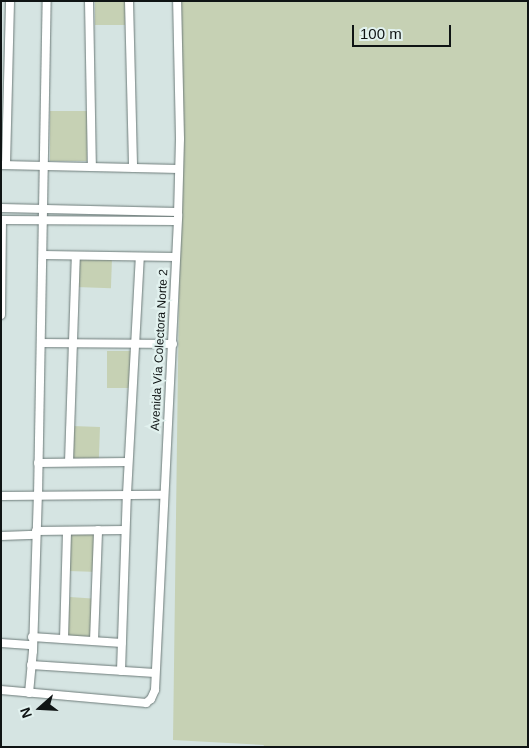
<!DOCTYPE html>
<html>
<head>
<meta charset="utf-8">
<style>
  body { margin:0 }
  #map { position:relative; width:529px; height:748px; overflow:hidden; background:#d5e4e2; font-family:Helvetica,sans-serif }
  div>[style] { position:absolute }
  .green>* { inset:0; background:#c6d1b4; transform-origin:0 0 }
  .roads { filter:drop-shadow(0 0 1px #6d7b79) drop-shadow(0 0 1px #6d7b79) }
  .minor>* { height:8px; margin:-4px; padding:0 4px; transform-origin:4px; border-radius:4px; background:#fff }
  span { translate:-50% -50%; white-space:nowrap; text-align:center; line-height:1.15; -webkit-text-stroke:4.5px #e2f2ef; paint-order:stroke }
  .street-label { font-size:12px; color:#0f1414 }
  .frame { position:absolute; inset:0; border:2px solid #0f1414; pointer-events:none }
  .north { position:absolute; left:15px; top:683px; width:50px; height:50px; -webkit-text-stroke:4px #e2f2ef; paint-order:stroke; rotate:251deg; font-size:14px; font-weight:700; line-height:20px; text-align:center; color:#0f1414 }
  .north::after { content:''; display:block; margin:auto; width:18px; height:22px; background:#0f1414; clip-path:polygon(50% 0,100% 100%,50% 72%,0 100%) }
  .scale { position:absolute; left:352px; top:25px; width:99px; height:22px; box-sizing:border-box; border:2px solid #0f1414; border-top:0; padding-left:6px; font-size:15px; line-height:18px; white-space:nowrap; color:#0f1414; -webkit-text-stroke:4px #e2f2ef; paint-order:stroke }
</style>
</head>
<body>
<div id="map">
  <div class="green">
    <div style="left:95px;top:1px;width:30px;height:24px"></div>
    <div style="clip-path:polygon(180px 1px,528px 1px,528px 747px,263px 747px,264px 745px,173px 740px,180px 218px)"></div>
    <div style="left:50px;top:111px;width:37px;height:50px"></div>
    <div style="left:77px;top:257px;width:35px;height:30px;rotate:2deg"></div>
    <div style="left:107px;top:351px;width:27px;height:37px"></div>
    <div style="left:72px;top:426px;width:28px;height:34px;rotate:2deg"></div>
    <div style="left:70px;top:531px;width:30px;height:40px;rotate:2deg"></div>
    <div style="left:70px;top:597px;width:29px;height:44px;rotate:4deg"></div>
  </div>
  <div class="roads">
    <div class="minor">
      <div style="left:89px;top:1px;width:166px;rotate:89deg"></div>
      <div style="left:129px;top:1px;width:167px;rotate:88.6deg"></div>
      <div style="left:1px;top:165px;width:178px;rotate:1.3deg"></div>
      <div style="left:6px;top:165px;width:164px;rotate:-88.6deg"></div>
      <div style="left:1px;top:208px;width:177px;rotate:1.3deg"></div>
      <div style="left:1px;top:220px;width:176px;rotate:0.3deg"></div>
      <div style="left:43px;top:255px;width:133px;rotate:0.9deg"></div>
      <div style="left:1px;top:315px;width:95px;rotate:-89.4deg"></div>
      <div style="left:42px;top:343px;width:131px;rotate:0.4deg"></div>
      <div style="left:69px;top:462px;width:206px;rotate:-88.1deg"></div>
      <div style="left:38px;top:463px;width:90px;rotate:-0.6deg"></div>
      <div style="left:1px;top:496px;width:162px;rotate:-0.4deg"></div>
      <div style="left:36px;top:531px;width:89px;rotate:-0.6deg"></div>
      <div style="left:1px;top:536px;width:35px;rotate:-2deg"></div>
      <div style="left:32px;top:637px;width:90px;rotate:3.8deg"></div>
      <div style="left:64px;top:639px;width:108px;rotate:-88.4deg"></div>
      <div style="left:94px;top:641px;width:111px;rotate:-87.9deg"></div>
      <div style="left:1px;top:643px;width:32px;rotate:4deg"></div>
      <div style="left:31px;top:665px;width:124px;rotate:3.7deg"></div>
      <div style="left:121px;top:671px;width:177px;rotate:-88.1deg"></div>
      <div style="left:127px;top:494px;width:237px;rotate:-86.9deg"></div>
      <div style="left:1px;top:690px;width:146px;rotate:5.1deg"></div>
      <div style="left:146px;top:703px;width:6px;rotate:-39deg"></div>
      <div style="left:151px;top:699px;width:10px;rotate:-66deg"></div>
      <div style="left:155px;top:690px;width:476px;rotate:-87.2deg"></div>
      <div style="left:178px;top:215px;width:76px;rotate:-88.5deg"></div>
      <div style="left:180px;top:139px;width:138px;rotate:-91.2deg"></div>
      <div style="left:29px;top:693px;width:42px;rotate:-84.6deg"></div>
      <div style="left:33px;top:651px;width:155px;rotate:-88.2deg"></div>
      <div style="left:38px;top:496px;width:495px;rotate:-89deg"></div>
    </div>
  </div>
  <div class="street-label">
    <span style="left:160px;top:350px;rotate:-87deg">Avenida Vía Colectora Norte 2</span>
  </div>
  <div class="frame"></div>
  <div class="north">N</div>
  <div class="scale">100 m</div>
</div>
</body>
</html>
